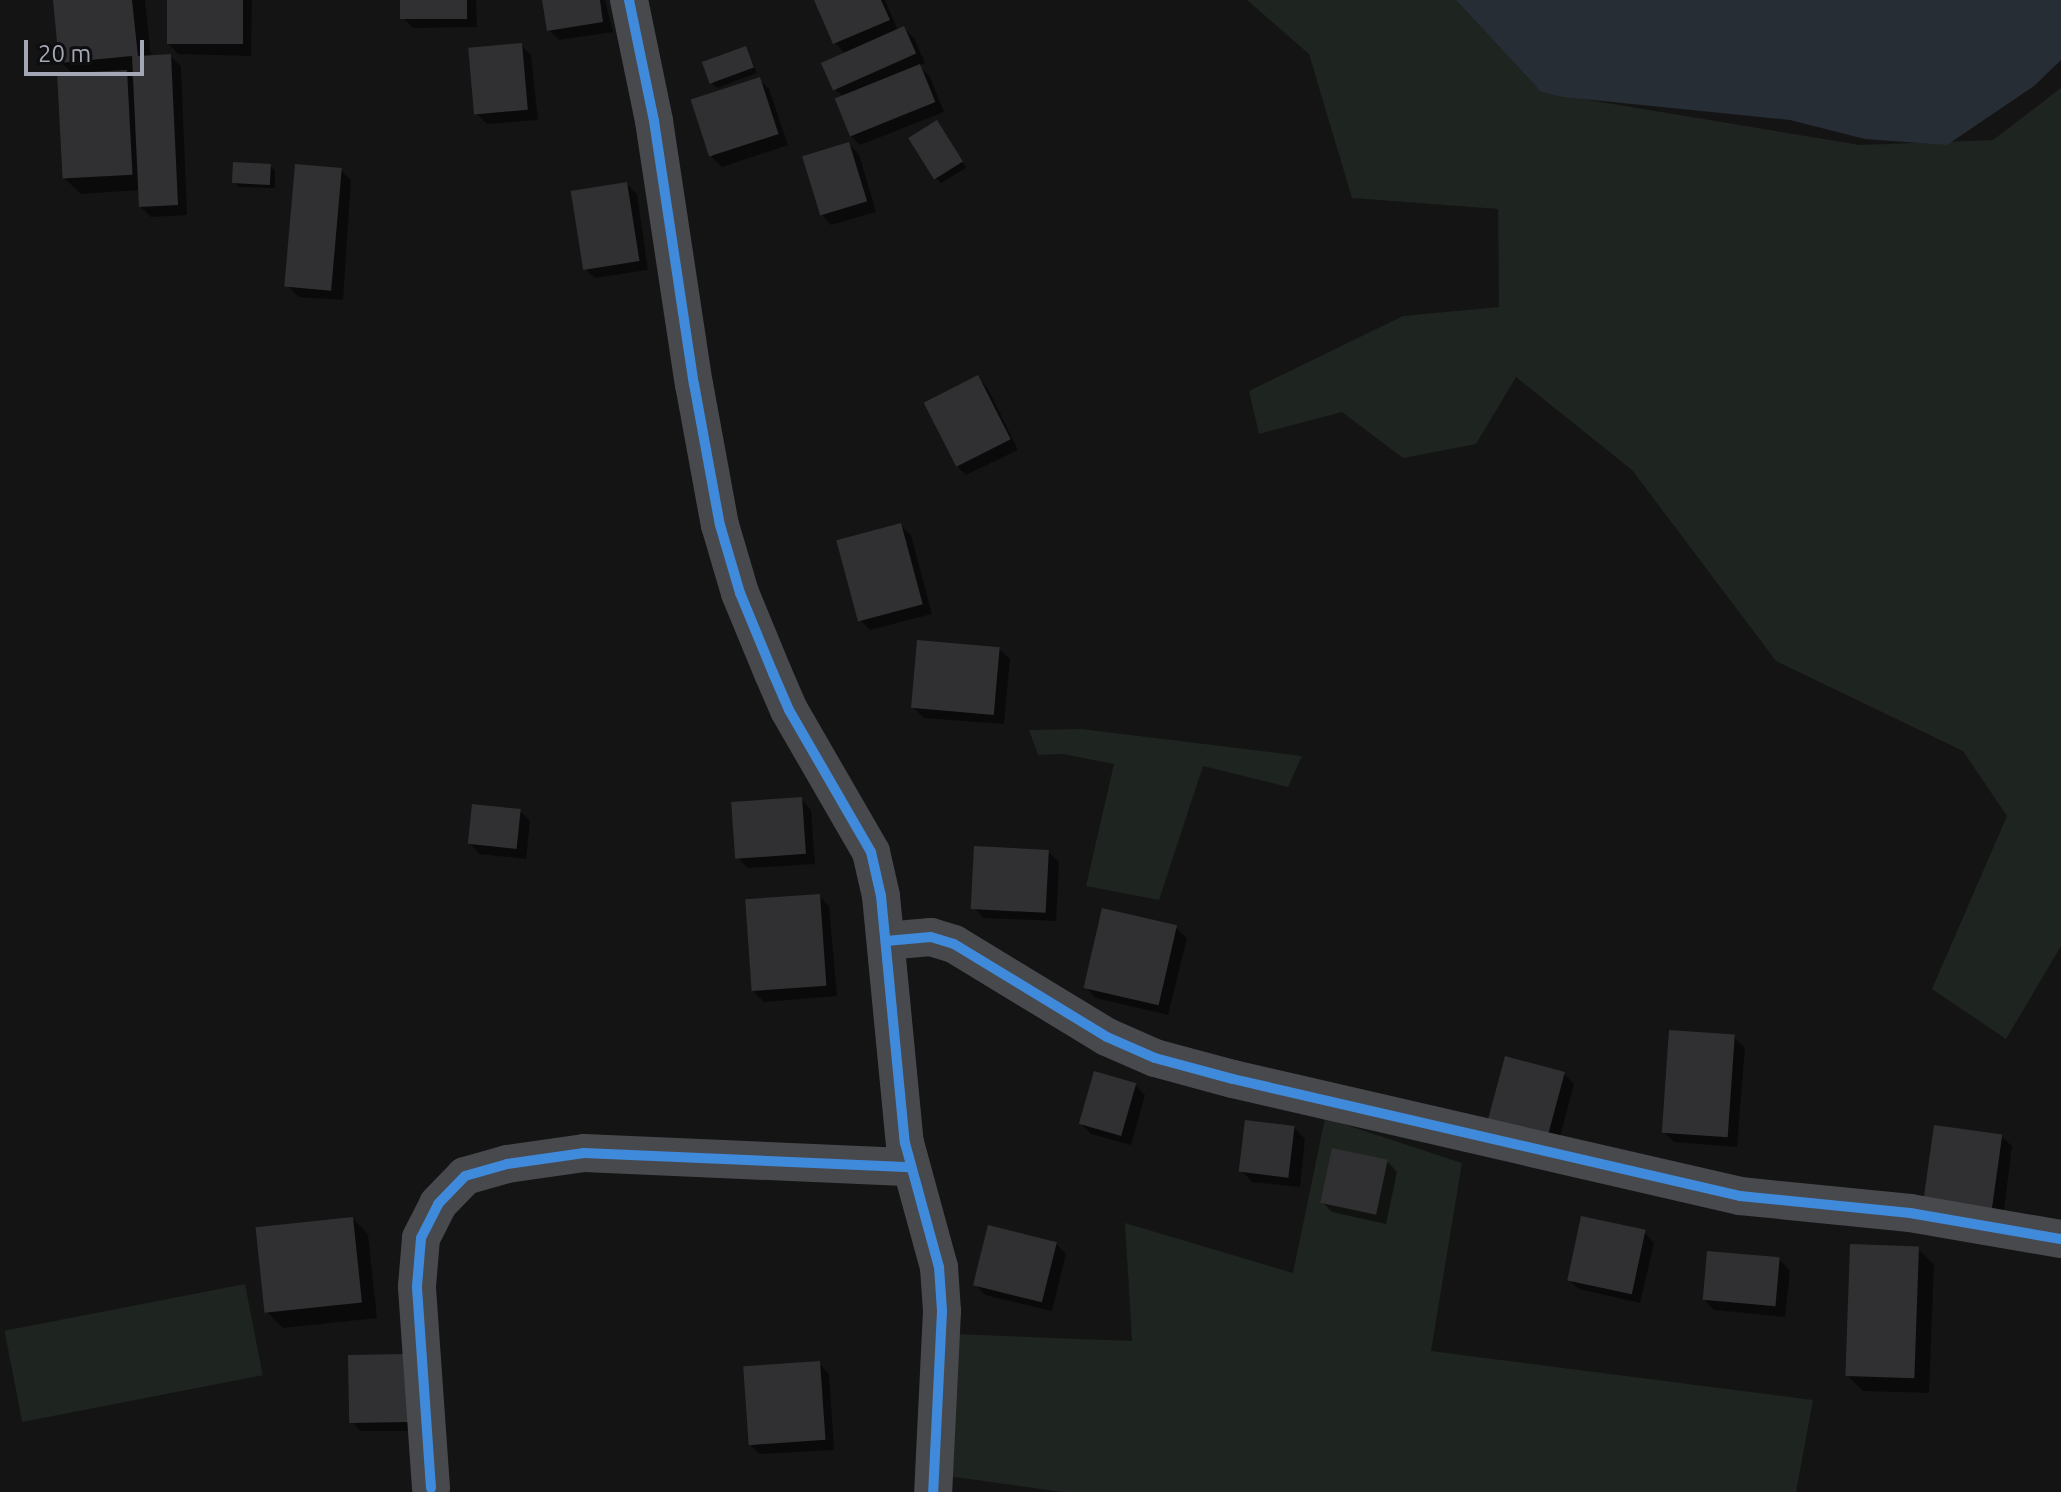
<!DOCTYPE html>
<html>
<head>
<meta charset="utf-8">
<style>
  body { margin:0 }
  #map { position:relative; width:2061px; height:1492px; overflow:hidden; background:#141414; font-family:Ubuntu,sans-serif }
  div>[style] { position:absolute }
  .green>* { inset:0; background:#1e241f; transform-origin:0 0 }
  .water>* { inset:0; background:#272d35 }
  .shadow>* { inset:0; background:#0007 }
  .building>* { inset:0; background:#303032; transform-origin:0 0 }
  .street>* { height:38px; margin:-19px; padding:0 19px; transform-origin:19px; border-radius:19px; background:#48494d }
  .cycleway>* { height:10px; margin:-5px; padding:0 5px; transform-origin:5px; border-radius:5px; background:#408adc }
  span { translate:-50% -50%; white-space:nowrap; text-align:center; line-height:1.15; -webkit-text-stroke:6px #0e0e10; paint-order:stroke }
  .scale { position:absolute; left:24px; top:40px; width:120px; height:36px; box-sizing:border-box; border:4px solid #a4a7b5; border-top:0; padding-left:10px; font-size:24px; line-height:28px; white-space:nowrap; color:#a4a7b5; -webkit-text-stroke:6px #0e0e10; paint-order:stroke }
</style>
</head>
<body>
<div id="map">
  <div class="green">
    <div style="clip-path:polygon(1247px 0,1456px 0,1541px 92px,1860px 145px,1993px 140px,2061px 88px,2061px 946px,2006px 1039px,1932px 989px,2007px 816px,1963px 751px,1776px 661px,1632px 470px,1516px 377px,1476px 444px,1403px 458px,1342px 412px,1259px 434px,1249px 391px,1403px 316px,1499px 307px,1498px 209px,1352px 198px,1309px 54px)"></div>
    <div style="clip-path:polygon(1081px 729px,1302px 756px,1288px 787px,1203px 766px,1159px 900px,1086px 886px,1114px 764px,1063px 754px,1038px 755px,1029px 730px)"></div>
    <div style="clip-path:polygon(1325px 1118px,1462px 1163px,1431px 1351px,1813px 1400px,1796px 1492px,1062px 1492px,940px 1475px,952px 1334px,1132px 1341px,1125px 1223px,1293px 1273px)"></div>
    <div style="left:245px;top:1284px;width:93px;height:245px;rotate:79deg"></div>
  </div>
  <div class="water">
    <div style="clip-path:polygon(1456px 0,2061px 0,2061px 60px,2034px 86px,1947px 145px,1865px 139px,1790px 120px,1563px 97px,1541px 92px)"></div>
  </div>
  <div class="shadow">
    <div style="clip-path:polygon(evenodd,55px 0,145px 0,151px 57px,170px 56px,181px 66px,187px 215px,151px 217px,141px 207px,140px 190px,81px 194px,65px 179px,75px 76px,61px 62px,55px 0,135px 72px,135px 81px,127px 73px,135px 72px)"></div>
    <div style="clip-path:polygon(169px 0,252px 0,251px 56px,178px 54px,168px 43px)"></div>
    <div style="clip-path:polygon(402px 0,476px 0,477px 27px,413px 28px,403px 18px)"></div>
    <div style="clip-path:polygon(553px 0,605px 0,613px 32px,559px 40px,549px 30px)"></div>
    <div style="clip-path:polygon(816px 0,885px 0,898px 31px,904px 28px,914px 38px,925px 63px,919px 66px,930px 77px,944px 112px,860px 145px,850px 135px,843px 96px,836px 90px,846px 54px,835px 43px)"></div>
    <div style="clip-path:polygon(521px 45px,531px 55px,538px 120px,487px 124px,477px 114px)"></div>
    <div style="clip-path:polygon(745px 48px,757px 73px,717px 88px,712px 84px)"></div>
    <div style="clip-path:polygon(759px 79px,769px 89px,788px 145px,722px 167px,712px 157px)"></div>
    <div style="clip-path:polygon(941px 127px,966px 168px,941px 183px,936px 178px)"></div>
    <div style="clip-path:polygon(848px 144px,859px 154px,876px 212px,831px 225px,821px 214px)"></div>
    <div style="clip-path:polygon(270px 166px,275px 170px,275px 188px,239px 187px,234px 182px)"></div>
    <div style="clip-path:polygon(341px 170px,351px 180px,343px 300px,299px 297px,288px 286px)"></div>
    <div style="clip-path:polygon(627px 184px,637px 194px,648px 270px,595px 278px,584px 268px)"></div>
    <div style="clip-path:polygon(977px 377px,987px 387px,1018px 450px,966px 475px,956px 465px)"></div>
    <div style="clip-path:polygon(900px 525px,911px 535px,932px 614px,870px 630px,860px 620px)"></div>
    <div style="clip-path:polygon(999px 649px,1010px 659px,1004px 724px,924px 718px,914px 708px)"></div>
    <div style="clip-path:polygon(801px 799px,811px 810px,815px 864px,748px 868px,738px 858px)"></div>
    <div style="clip-path:polygon(520px 811px,530px 821px,526px 859px,480px 854px,470px 844px)"></div>
    <div style="clip-path:polygon(1048px 852px,1059px 862px,1056px 921px,984px 918px,974px 908px)"></div>
    <div style="clip-path:polygon(819px 896px,829px 906px,837px 996px,764px 1002px,754px 992px)"></div>
    <div style="clip-path:polygon(1176px 928px,1187px 938px,1168px 1015px,1096px 998px,1086px 988px)"></div>
    <div style="clip-path:polygon(1734px 1037px,1745px 1048px,1737px 1147px,1674px 1142px,1664px 1132px)"></div>
    <div style="clip-path:polygon(1506px 1058px,1564px 1074px,1574px 1084px,1557px 1148px)"></div>
    <div style="clip-path:polygon(1135px 1085px,1145px 1095px,1131px 1145px,1091px 1134px,1081px 1124px)"></div>
    <div style="clip-path:polygon(1295px 1128px,1305px 1139px,1300px 1187px,1252px 1182px,1242px 1171px)"></div>
    <div style="clip-path:polygon(2001px 1136px,2012px 1146px,2002px 1226px,1936px 1218px)"></div>
    <div style="clip-path:polygon(1387px 1161px,1397px 1172px,1386px 1224px,1332px 1212px,1322px 1202px)"></div>
    <div style="clip-path:polygon(353px 1219px,368px 1234px,377px 1318px,283px 1328px,267px 1312px)"></div>
    <div style="clip-path:polygon(1644px 1232px,1654px 1243px,1640px 1303px,1579px 1289px,1568px 1279px)"></div>
    <div style="clip-path:polygon(1056px 1244px,1066px 1254px,1052px 1311px,985px 1295px,975px 1284px)"></div>
    <div style="clip-path:polygon(1918px 1249px,1934px 1265px,1929px 1393px,1863px 1391px,1847px 1375px)"></div>
    <div style="clip-path:polygon(1780px 1260px,1790px 1271px,1785px 1317px,1714px 1310px,1704px 1299px)"></div>
    <div style="clip-path:polygon(819px 1363px,829px 1374px,834px 1450px,760px 1454px,749px 1444px)"></div>
    <div style="clip-path:polygon(419px 1366px,420px 1431px,361px 1431px,351px 1421px)"></div>
  </div>
  <div class="building">
    <div style="clip-path:polygon(53px 0,132px 0,138px 56px,171px 54px,178px 205px,139px 207px,132px 56px,59px 63px)"></div>
    <div style="left:167px;top:0;width:76px;height:44px"></div>
    <div style="left:400px;top:0;width:67px;height:19px"></div>
    <div style="clip-path:polygon(542px 0,600px 0,603px 22px,547px 31px)"></div>
    <div style="clip-path:polygon(814px 0,881px 0,890px 20px,833px 44px)"></div>
    <div style="left:904px;top:26px;width:30px;height:91px;rotate:66deg"></div>
    <div style="left:522px;top:43px;width:67px;height:54px;rotate:85deg"></div>
    <div style="left:746px;top:46px;width:23px;height:47px;rotate:70deg"></div>
    <div style="left:920px;top:64px;width:41px;height:92px;rotate:68deg"></div>
    <div style="left:127px;top:70px;width:105px;height:70px;rotate:87deg"></div>
    <div style="left:760px;top:77px;width:60px;height:73px;rotate:72deg"></div>
    <div style="left:937px;top:120px;width:49px;height:34px;rotate:58deg"></div>
    <div style="left:849px;top:142px;width:62px;height:49px;rotate:73deg"></div>
    <div style="left:233px;top:162px;width:38px;height:21px;rotate:3deg"></div>
    <div style="left:295px;top:164px;width:47px;height:123px;rotate:5deg"></div>
    <div style="left:627px;top:182px;width:80px;height:57px;rotate:81deg"></div>
    <div style="left:978px;top:375px;width:72px;height:61px;rotate:63deg"></div>
    <div style="left:901px;top:523px;width:84px;height:67px;rotate:75deg"></div>
    <div style="left:917px;top:640px;width:83px;height:68px;rotate:5deg"></div>
    <div style="left:802px;top:797px;width:57px;height:71px;rotate:86deg"></div>
    <div style="left:472px;top:804px;width:49px;height:40px;rotate:6deg"></div>
    <div style="left:974px;top:846px;width:75px;height:63px;rotate:3deg"></div>
    <div style="left:820px;top:894px;width:92px;height:75px;rotate:86deg"></div>
    <div style="left:1102px;top:908px;width:77px;height:82px;rotate:13deg"></div>
    <div style="left:1669px;top:1030px;width:66px;height:103px;rotate:4deg"></div>
    <div style="left:1505px;top:1056px;width:62px;height:69px;rotate:15deg"></div>
    <div style="left:1094px;top:1071px;width:44px;height:55px;rotate:16deg"></div>
    <div style="left:1245px;top:1120px;width:50px;height:52px;rotate:7deg"></div>
    <div style="left:1934px;top:1125px;width:69px;height:85px;rotate:8deg"></div>
    <div style="left:1332px;top:1148px;width:57px;height:56px;rotate:12deg"></div>
    <div style="left:1581px;top:1216px;width:66px;height:66px;rotate:12deg"></div>
    <div style="left:353px;top:1217px;width:86px;height:98px;rotate:84deg"></div>
    <div style="left:988px;top:1225px;width:71px;height:62px;rotate:14deg"></div>
    <div style="left:1850px;top:1244px;width:69px;height:132px;rotate:2deg"></div>
    <div style="left:1707px;top:1251px;width:73px;height:49px;rotate:5deg"></div>
    <div style="left:409px;top:1354px;width:68px;height:61px;rotate:89deg"></div>
    <div style="left:820px;top:1361px;width:79px;height:77px;rotate:86deg"></div>
  </div>
  <div class="street">
    <div style="left:629px;top:0;width:124px;rotate:78.3deg"></div>
    <div style="left:654px;top:121px;width:266px;rotate:81.4deg"></div>
    <div style="left:694px;top:384px;width:143px;rotate:79.6deg"></div>
    <div style="left:720px;top:525px;width:71px;rotate:73.6deg"></div>
    <div style="left:740px;top:593px;width:87px;rotate:67.6deg"></div>
    <div style="left:773px;top:673px;width:40px;rotate:66.6deg"></div>
    <div style="left:789px;top:710px;width:164px;rotate:60deg"></div>
    <div style="left:871px;top:852px;width:45px;rotate:77.2deg"></div>
    <div style="left:881px;top:896px;width:248px;rotate:84.5deg"></div>
    <div style="left:905px;top:1143px;width:129px;rotate:74.7deg"></div>
    <div style="left:939px;top:1267px;width:44px;rotate:86.1deg"></div>
    <div style="left:942px;top:1311px;width:181px;rotate:92.8deg"></div>
    <div style="left:886px;top:941px;width:45px;rotate:-5.1deg"></div>
    <div style="left:931px;top:937px;width:24px;rotate:17deg"></div>
    <div style="left:954px;top:944px;width:179px;rotate:31.3deg"></div>
    <div style="left:1107px;top:1037px;width:52px;rotate:23.6deg"></div>
    <div style="left:1155px;top:1058px;width:81px;rotate:15.1deg"></div>
    <div style="left:1233px;top:1079px;width:520px;rotate:12.99deg"></div>
    <div style="left:1740px;top:1196px;width:171px;rotate:5.7deg"></div>
    <div style="left:1910px;top:1213px;width:153px;rotate:9.8deg"></div>
    <div style="left:431px;top:1488px;width:202px;rotate:-94deg"></div>
    <div style="left:417px;top:1286px;width:48px;rotate:-85.2deg"></div>
    <div style="left:421px;top:1238px;width:38px;rotate:-63deg"></div>
    <div style="left:438px;top:1204px;width:39px;rotate:-46deg"></div>
    <div style="left:465px;top:1176px;width:44px;rotate:-15.9deg"></div>
    <div style="left:507px;top:1164px;width:78px;rotate:-8.1deg"></div>
    <div style="left:584px;top:1153px;width:327px;rotate:2.5deg"></div>
  </div>
  <div class="cycleway">
    <div style="left:629px;top:0;width:124px;rotate:78.3deg"></div>
    <div style="left:654px;top:121px;width:266px;rotate:81.4deg"></div>
    <div style="left:694px;top:384px;width:143px;rotate:79.6deg"></div>
    <div style="left:720px;top:525px;width:71px;rotate:73.6deg"></div>
    <div style="left:740px;top:593px;width:87px;rotate:67.6deg"></div>
    <div style="left:773px;top:673px;width:40px;rotate:66.6deg"></div>
    <div style="left:789px;top:710px;width:164px;rotate:60deg"></div>
    <div style="left:871px;top:852px;width:45px;rotate:77.2deg"></div>
    <div style="left:881px;top:896px;width:248px;rotate:84.5deg"></div>
    <div style="left:905px;top:1143px;width:129px;rotate:74.7deg"></div>
    <div style="left:939px;top:1267px;width:44px;rotate:86.1deg"></div>
    <div style="left:942px;top:1311px;width:181px;rotate:92.8deg"></div>
    <div style="left:886px;top:941px;width:45px;rotate:-5.1deg"></div>
    <div style="left:931px;top:937px;width:24px;rotate:17deg"></div>
    <div style="left:954px;top:944px;width:179px;rotate:31.3deg"></div>
    <div style="left:1107px;top:1037px;width:52px;rotate:23.6deg"></div>
    <div style="left:1155px;top:1058px;width:81px;rotate:15.1deg"></div>
    <div style="left:1233px;top:1079px;width:520px;rotate:12.99deg"></div>
    <div style="left:1740px;top:1196px;width:171px;rotate:5.7deg"></div>
    <div style="left:1910px;top:1213px;width:153px;rotate:9.8deg"></div>
    <div style="left:431px;top:1488px;width:202px;rotate:-94deg"></div>
    <div style="left:417px;top:1286px;width:48px;rotate:-85.2deg"></div>
    <div style="left:421px;top:1238px;width:38px;rotate:-63deg"></div>
    <div style="left:438px;top:1204px;width:39px;rotate:-46deg"></div>
    <div style="left:465px;top:1176px;width:44px;rotate:-15.9deg"></div>
    <div style="left:507px;top:1164px;width:78px;rotate:-8.1deg"></div>
    <div style="left:584px;top:1153px;width:327px;rotate:2.5deg"></div>
  </div>
  <div class="scale">20 m</div>
</div>
</body>
</html>
